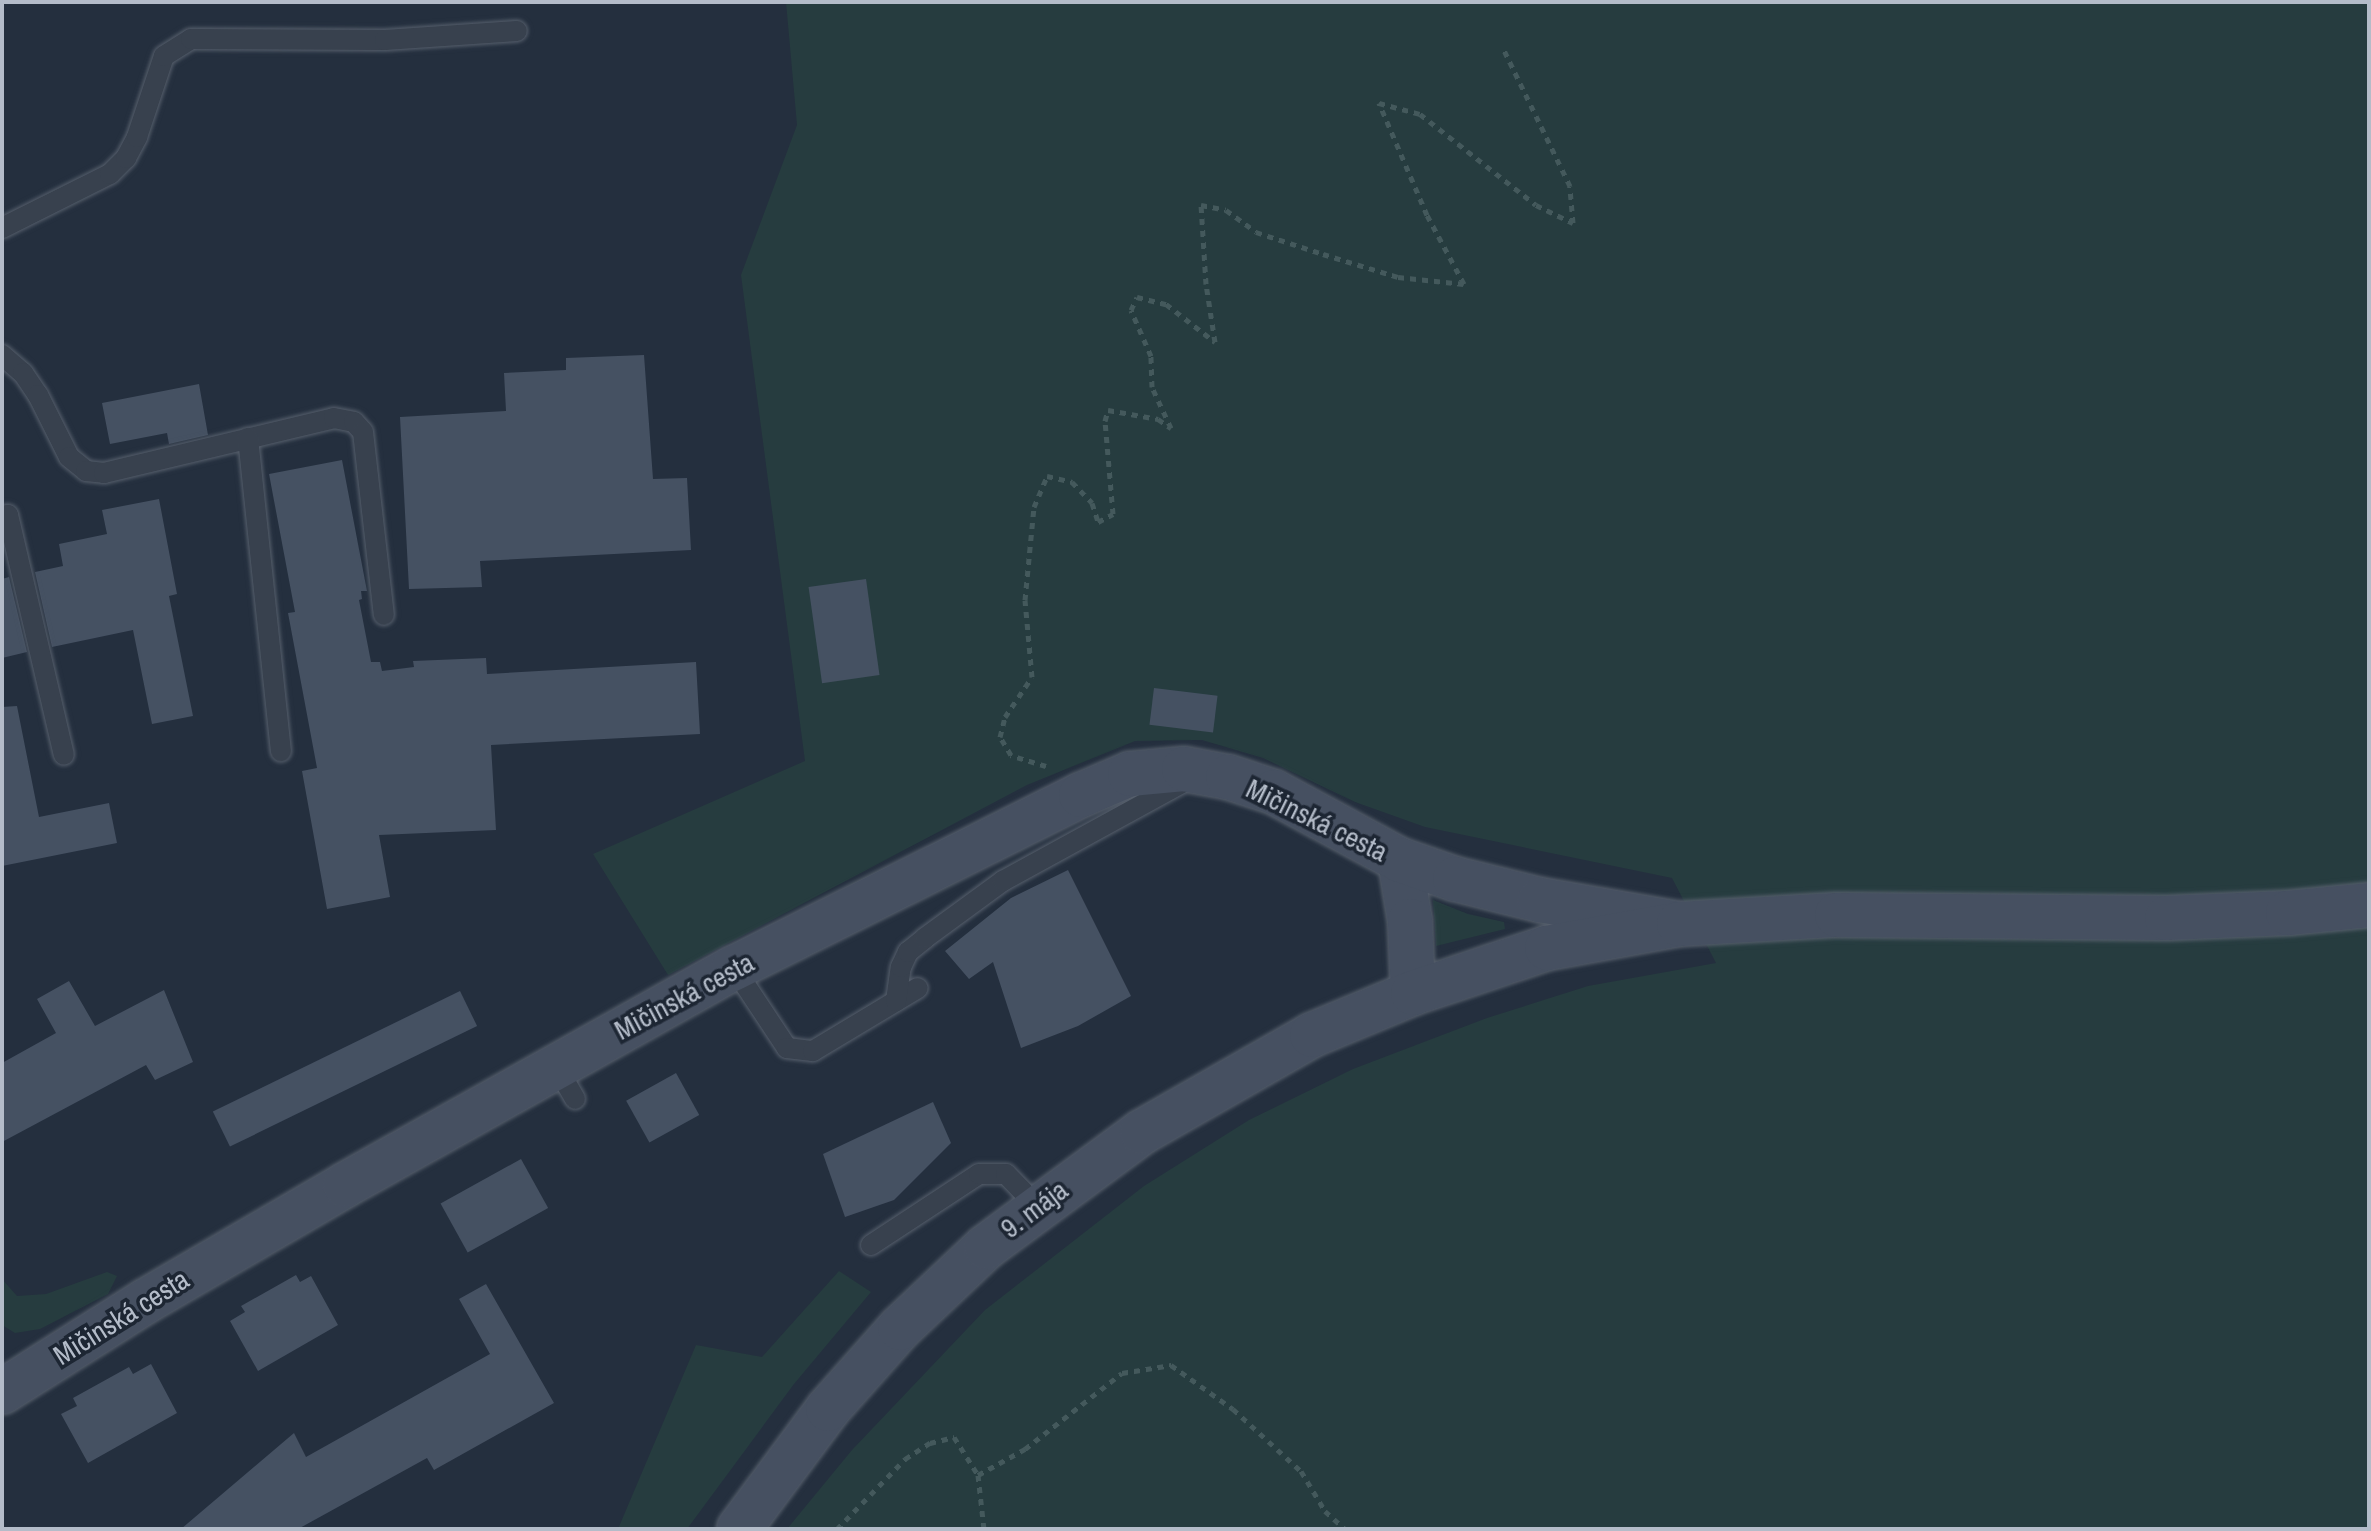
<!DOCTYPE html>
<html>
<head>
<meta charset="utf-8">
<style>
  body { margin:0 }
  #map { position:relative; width:2371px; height:1531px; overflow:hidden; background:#242f3e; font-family:"Archivo Narrow",sans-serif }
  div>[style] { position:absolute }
  .green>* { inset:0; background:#263c3f }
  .building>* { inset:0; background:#455162; transform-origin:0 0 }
  .path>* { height:5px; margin-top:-2.5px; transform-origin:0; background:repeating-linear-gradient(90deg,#44595c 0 6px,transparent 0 12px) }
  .roads { filter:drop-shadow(0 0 2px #565f6c) drop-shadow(0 0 2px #565f6c) }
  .lane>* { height:20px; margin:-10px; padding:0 10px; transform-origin:10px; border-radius:10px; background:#38414e }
  .secondary>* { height:44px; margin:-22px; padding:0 22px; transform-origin:22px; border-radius:22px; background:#465061 }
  span { translate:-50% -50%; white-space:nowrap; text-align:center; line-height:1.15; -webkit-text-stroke:7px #1d2633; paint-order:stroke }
  .street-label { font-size:28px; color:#b4bcc9 }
  .frame { position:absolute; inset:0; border:4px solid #b4bcc9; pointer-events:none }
</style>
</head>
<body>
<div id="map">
  <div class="green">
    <div style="clip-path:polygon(786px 2px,2369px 2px,2369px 1529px,787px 1529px,852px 1450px,985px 1310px,1144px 1186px,1249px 1120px,1353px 1069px,1487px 1018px,1588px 986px,1716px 963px,1672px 878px,1425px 827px,1355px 802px,1263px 758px,1202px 740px,1135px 741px,1027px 785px,668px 975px,593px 854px,805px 761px,741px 275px,797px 125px)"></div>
    <div style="clip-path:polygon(1433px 900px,1468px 914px,1504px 922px,1505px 929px,1436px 946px)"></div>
    <div style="clip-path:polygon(839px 1271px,871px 1292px,794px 1384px,687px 1529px,618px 1529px,696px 1345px,762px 1357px)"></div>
    <div style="clip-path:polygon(107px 1272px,117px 1276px,108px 1294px,40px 1329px,15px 1333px,2px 1325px,2px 1279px,17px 1296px,46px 1294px)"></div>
  </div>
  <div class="building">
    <div style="clip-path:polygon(644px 355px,653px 479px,687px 478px,691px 550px,480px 561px,482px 587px,409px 589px,400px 417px,506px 411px,504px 373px,566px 370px,566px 358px)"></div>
    <div style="clip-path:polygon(199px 384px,208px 435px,169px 444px,167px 433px,110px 444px,102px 403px)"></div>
    <div style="clip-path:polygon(342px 460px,367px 591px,361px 591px,362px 599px,359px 600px,371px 662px,380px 662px,382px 671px,414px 667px,413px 661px,486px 658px,487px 674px,696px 662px,700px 734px,491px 745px,496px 830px,379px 835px,390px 897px,327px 909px,302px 771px,317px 768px,288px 613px,295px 612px,269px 474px)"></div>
    <div style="clip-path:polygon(159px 499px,177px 594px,169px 596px,193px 716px,152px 724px,133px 630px,52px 647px,35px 572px,63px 566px,59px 544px,107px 534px,102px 510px)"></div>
    <div style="clip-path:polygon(9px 577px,27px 652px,2px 658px,2px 579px)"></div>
    <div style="left:866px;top:579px;width:97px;height:58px;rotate:82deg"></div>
    <div style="left:1154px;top:688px;width:64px;height:37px;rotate:7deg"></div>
    <div style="clip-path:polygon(17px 706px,39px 817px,109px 803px,117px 843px,2px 866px,2px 707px)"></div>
    <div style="clip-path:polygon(1068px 870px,1131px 996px,1078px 1026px,1021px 1048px,993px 962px,969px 979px,945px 951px,1011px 898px)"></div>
    <div style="clip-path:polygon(69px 981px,95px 1026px,164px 990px,193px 1062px,155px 1080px,146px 1065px,2px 1142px,2px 1063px,56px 1033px,37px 999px)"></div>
    <div style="left:460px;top:991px;width:39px;height:275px;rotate:64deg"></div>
    <div style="left:676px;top:1073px;width:48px;height:57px;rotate:61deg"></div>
    <div style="clip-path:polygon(933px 1102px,951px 1143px,894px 1200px,845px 1217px,823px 1154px)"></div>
    <div style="left:521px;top:1159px;width:56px;height:92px;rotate:61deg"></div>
    <div style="clip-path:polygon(296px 1275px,300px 1282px,311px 1276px,338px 1325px,258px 1371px,230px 1321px,245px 1312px,241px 1306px)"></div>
    <div style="clip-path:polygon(486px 1284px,554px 1403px,434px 1470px,427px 1458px,298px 1529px,181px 1529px,294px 1433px,306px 1457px,490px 1354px,459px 1299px)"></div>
    <div style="clip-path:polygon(151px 1364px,177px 1413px,88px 1463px,61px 1414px,77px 1406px,73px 1398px,129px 1367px,133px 1374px)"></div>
  </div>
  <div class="path">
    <div style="left:1046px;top:766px;width:37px;rotate:-163deg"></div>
    <div style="left:1011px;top:755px;width:21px;rotate:-121deg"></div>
    <div style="left:1000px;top:737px;width:21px;rotate:-76deg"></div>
    <div style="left:1005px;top:717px;width:48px;rotate:-56deg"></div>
    <div style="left:1032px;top:677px;width:77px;rotate:-95.2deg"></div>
    <div style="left:1025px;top:600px;width:93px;rotate:-84.5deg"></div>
    <div style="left:1034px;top:507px;width:34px;rotate:-67deg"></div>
    <div style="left:1047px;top:476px;width:26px;rotate:13deg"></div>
    <div style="left:1072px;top:482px;width:29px;rotate:46deg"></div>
    <div style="left:1092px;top:503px;width:20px;rotate:72deg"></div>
    <div style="left:1098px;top:522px;width:17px;rotate:-28deg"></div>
    <div style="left:1113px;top:514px;width:93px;rotate:-94.9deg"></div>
    <div style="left:1105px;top:421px;width:11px;rotate:-75deg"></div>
    <div style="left:1108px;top:410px;width:51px;rotate:10.2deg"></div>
    <div style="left:1158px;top:419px;width:16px;rotate:35deg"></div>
    <div style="left:1171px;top:428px;width:45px;rotate:-114.9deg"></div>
    <div style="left:1152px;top:387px;width:31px;rotate:-92deg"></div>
    <div style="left:1151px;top:356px;width:50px;rotate:-113.5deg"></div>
    <div style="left:1131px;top:310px;width:14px;rotate:-65deg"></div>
    <div style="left:1137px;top:297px;width:30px;rotate:14deg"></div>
    <div style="left:1166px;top:304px;width:62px;rotate:37.8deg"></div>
    <div style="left:1215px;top:342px;width:59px;rotate:-98.8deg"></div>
    <div style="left:1206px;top:284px;width:79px;rotate:-93.6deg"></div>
    <div style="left:1201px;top:205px;width:25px;rotate:11deg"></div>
    <div style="left:1226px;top:210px;width:37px;rotate:36deg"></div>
    <div style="left:1256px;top:232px;width:71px;rotate:18.2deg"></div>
    <div style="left:1323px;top:254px;width:78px;rotate:17deg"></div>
    <div style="left:1398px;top:277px;width:66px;rotate:6.1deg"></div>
    <div style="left:1464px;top:284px;width:78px;rotate:-118.2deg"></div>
    <div style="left:1427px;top:215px;width:122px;rotate:-113.2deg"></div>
    <div style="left:1379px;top:103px;width:42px;rotate:15deg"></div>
    <div style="left:1420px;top:114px;width:147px;rotate:38.1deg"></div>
    <div style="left:1536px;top:205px;width:41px;rotate:25.9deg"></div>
    <div style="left:1573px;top:223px;width:37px;rotate:-95deg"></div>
    <div style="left:1570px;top:186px;width:153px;rotate:-115.9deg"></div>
    <div style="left:978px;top:1475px;width:54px;rotate:-29deg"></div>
    <div style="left:1025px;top:1449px;width:123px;rotate:-38.1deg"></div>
    <div style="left:1122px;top:1373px;width:50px;rotate:-9.3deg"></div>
    <div style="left:1171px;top:1365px;width:76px;rotate:35.4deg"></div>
    <div style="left:1233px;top:1409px;width:92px;rotate:42.4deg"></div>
    <div style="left:1301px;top:1471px;width:47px;rotate:59deg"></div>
    <div style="left:1325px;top:1511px;width:27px;rotate:42deg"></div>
    <div style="left:837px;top:1529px;width:98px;rotate:-45.8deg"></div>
    <div style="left:905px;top:1459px;width:30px;rotate:-33deg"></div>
    <div style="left:930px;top:1443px;width:25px;rotate:-14deg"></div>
    <div style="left:954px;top:1437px;width:45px;rotate:57.7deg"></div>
    <div style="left:978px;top:1475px;width:54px;rotate:83.7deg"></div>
  </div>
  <div class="roads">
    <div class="lane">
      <div style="left:2px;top:228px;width:121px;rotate:-26.6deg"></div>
      <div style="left:110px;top:174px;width:23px;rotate:-45deg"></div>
      <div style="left:126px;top:158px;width:24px;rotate:-62deg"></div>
      <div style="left:137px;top:137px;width:85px;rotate:-71.6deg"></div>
      <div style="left:164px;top:56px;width:32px;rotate:-32deg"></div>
      <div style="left:191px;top:39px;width:194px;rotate:0.3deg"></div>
      <div style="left:385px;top:40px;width:132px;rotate:-3.9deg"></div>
      <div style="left:2px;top:355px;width:28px;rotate:41deg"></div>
      <div style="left:23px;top:373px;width:27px;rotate:56deg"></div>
      <div style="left:38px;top:395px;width:69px;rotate:63.4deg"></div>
      <div style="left:69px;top:457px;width:22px;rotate:39deg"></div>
      <div style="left:86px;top:471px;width:18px;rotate:6deg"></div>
      <div style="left:104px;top:473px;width:236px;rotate:-13.4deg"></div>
      <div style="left:334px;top:418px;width:20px;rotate:11deg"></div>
      <div style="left:354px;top:422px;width:13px;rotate:48deg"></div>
      <div style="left:363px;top:432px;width:184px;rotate:83.5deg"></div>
      <div style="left:248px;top:438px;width:315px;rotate:84deg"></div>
      <div style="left:2px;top:516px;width:6px;rotate:-9deg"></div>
      <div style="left:8px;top:515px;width:246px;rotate:76.9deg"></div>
      <div style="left:734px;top:968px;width:96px;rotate:56.5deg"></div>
      <div style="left:787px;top:1048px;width:26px;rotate:7deg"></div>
      <div style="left:813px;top:1051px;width:122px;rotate:-31deg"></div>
      <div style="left:896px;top:1001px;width:34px;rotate:-82deg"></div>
      <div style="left:901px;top:967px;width:17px;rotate:-65deg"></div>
      <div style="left:908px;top:952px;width:22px;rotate:-39deg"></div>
      <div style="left:925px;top:938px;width:97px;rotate:-36.2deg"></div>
      <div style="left:1003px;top:881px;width:209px;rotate:-28.7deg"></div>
      <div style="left:556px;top:1066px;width:38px;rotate:60deg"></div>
      <div style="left:871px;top:1245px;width:129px;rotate:-33.3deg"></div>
      <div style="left:979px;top:1174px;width:27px"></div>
      <div style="left:1006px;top:1174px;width:46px;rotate:45.9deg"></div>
    </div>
    <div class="secondary">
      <div style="left:1400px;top:860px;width:62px;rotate:80.7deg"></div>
      <div style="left:1410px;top:921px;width:72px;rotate:87.6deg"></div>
      <div style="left:2px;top:1392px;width:170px;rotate:-32.3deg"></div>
      <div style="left:146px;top:1301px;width:230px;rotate:-30.2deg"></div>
      <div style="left:345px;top:1185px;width:445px;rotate:-29.2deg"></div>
      <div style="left:734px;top:968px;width:388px;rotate:-26.5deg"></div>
      <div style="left:1081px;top:795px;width:53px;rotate:-23.2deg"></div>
      <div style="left:1130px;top:774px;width:54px;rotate:-5.3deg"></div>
      <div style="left:1184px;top:769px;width:45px;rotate:10.3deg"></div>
      <div style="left:1228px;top:777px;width:48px;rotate:18.1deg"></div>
      <div style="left:1274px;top:792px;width:143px;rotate:28.4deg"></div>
      <div style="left:1400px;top:860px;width:58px;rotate:19.1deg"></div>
      <div style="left:1455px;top:879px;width:88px;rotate:13.9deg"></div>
      <div style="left:1540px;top:900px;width:141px;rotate:9.8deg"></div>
      <div style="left:739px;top:1529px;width:149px;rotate:-53.4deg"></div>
      <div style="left:828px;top:1409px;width:108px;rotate:-48.4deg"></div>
      <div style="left:900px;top:1328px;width:118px;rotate:-43.3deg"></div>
      <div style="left:986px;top:1247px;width:194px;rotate:-36.4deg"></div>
      <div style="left:1142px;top:1132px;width:196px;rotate:-29.7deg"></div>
      <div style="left:1312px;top:1035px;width:109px;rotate:-22.6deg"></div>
      <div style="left:1413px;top:993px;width:141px;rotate:-18.6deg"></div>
      <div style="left:1547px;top:948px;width:134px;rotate:-10.3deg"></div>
      <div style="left:1679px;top:924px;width:158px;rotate:-3.3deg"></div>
      <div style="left:1837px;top:915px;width:330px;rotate:0.5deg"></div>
      <div style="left:2167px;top:918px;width:121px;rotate:-2.4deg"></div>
      <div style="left:2288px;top:913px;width:81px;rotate:-5.6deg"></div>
    </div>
  </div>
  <div class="street-label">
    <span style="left:1317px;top:820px;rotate:26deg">Mičinská cesta</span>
    <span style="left:684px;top:996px;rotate:-28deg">Mičinská cesta</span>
    <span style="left:1034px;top:1209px;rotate:-37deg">9. mája</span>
    <span style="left:121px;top:1317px;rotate:-32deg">Mičinská cesta</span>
  </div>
  <div class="frame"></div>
</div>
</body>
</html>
